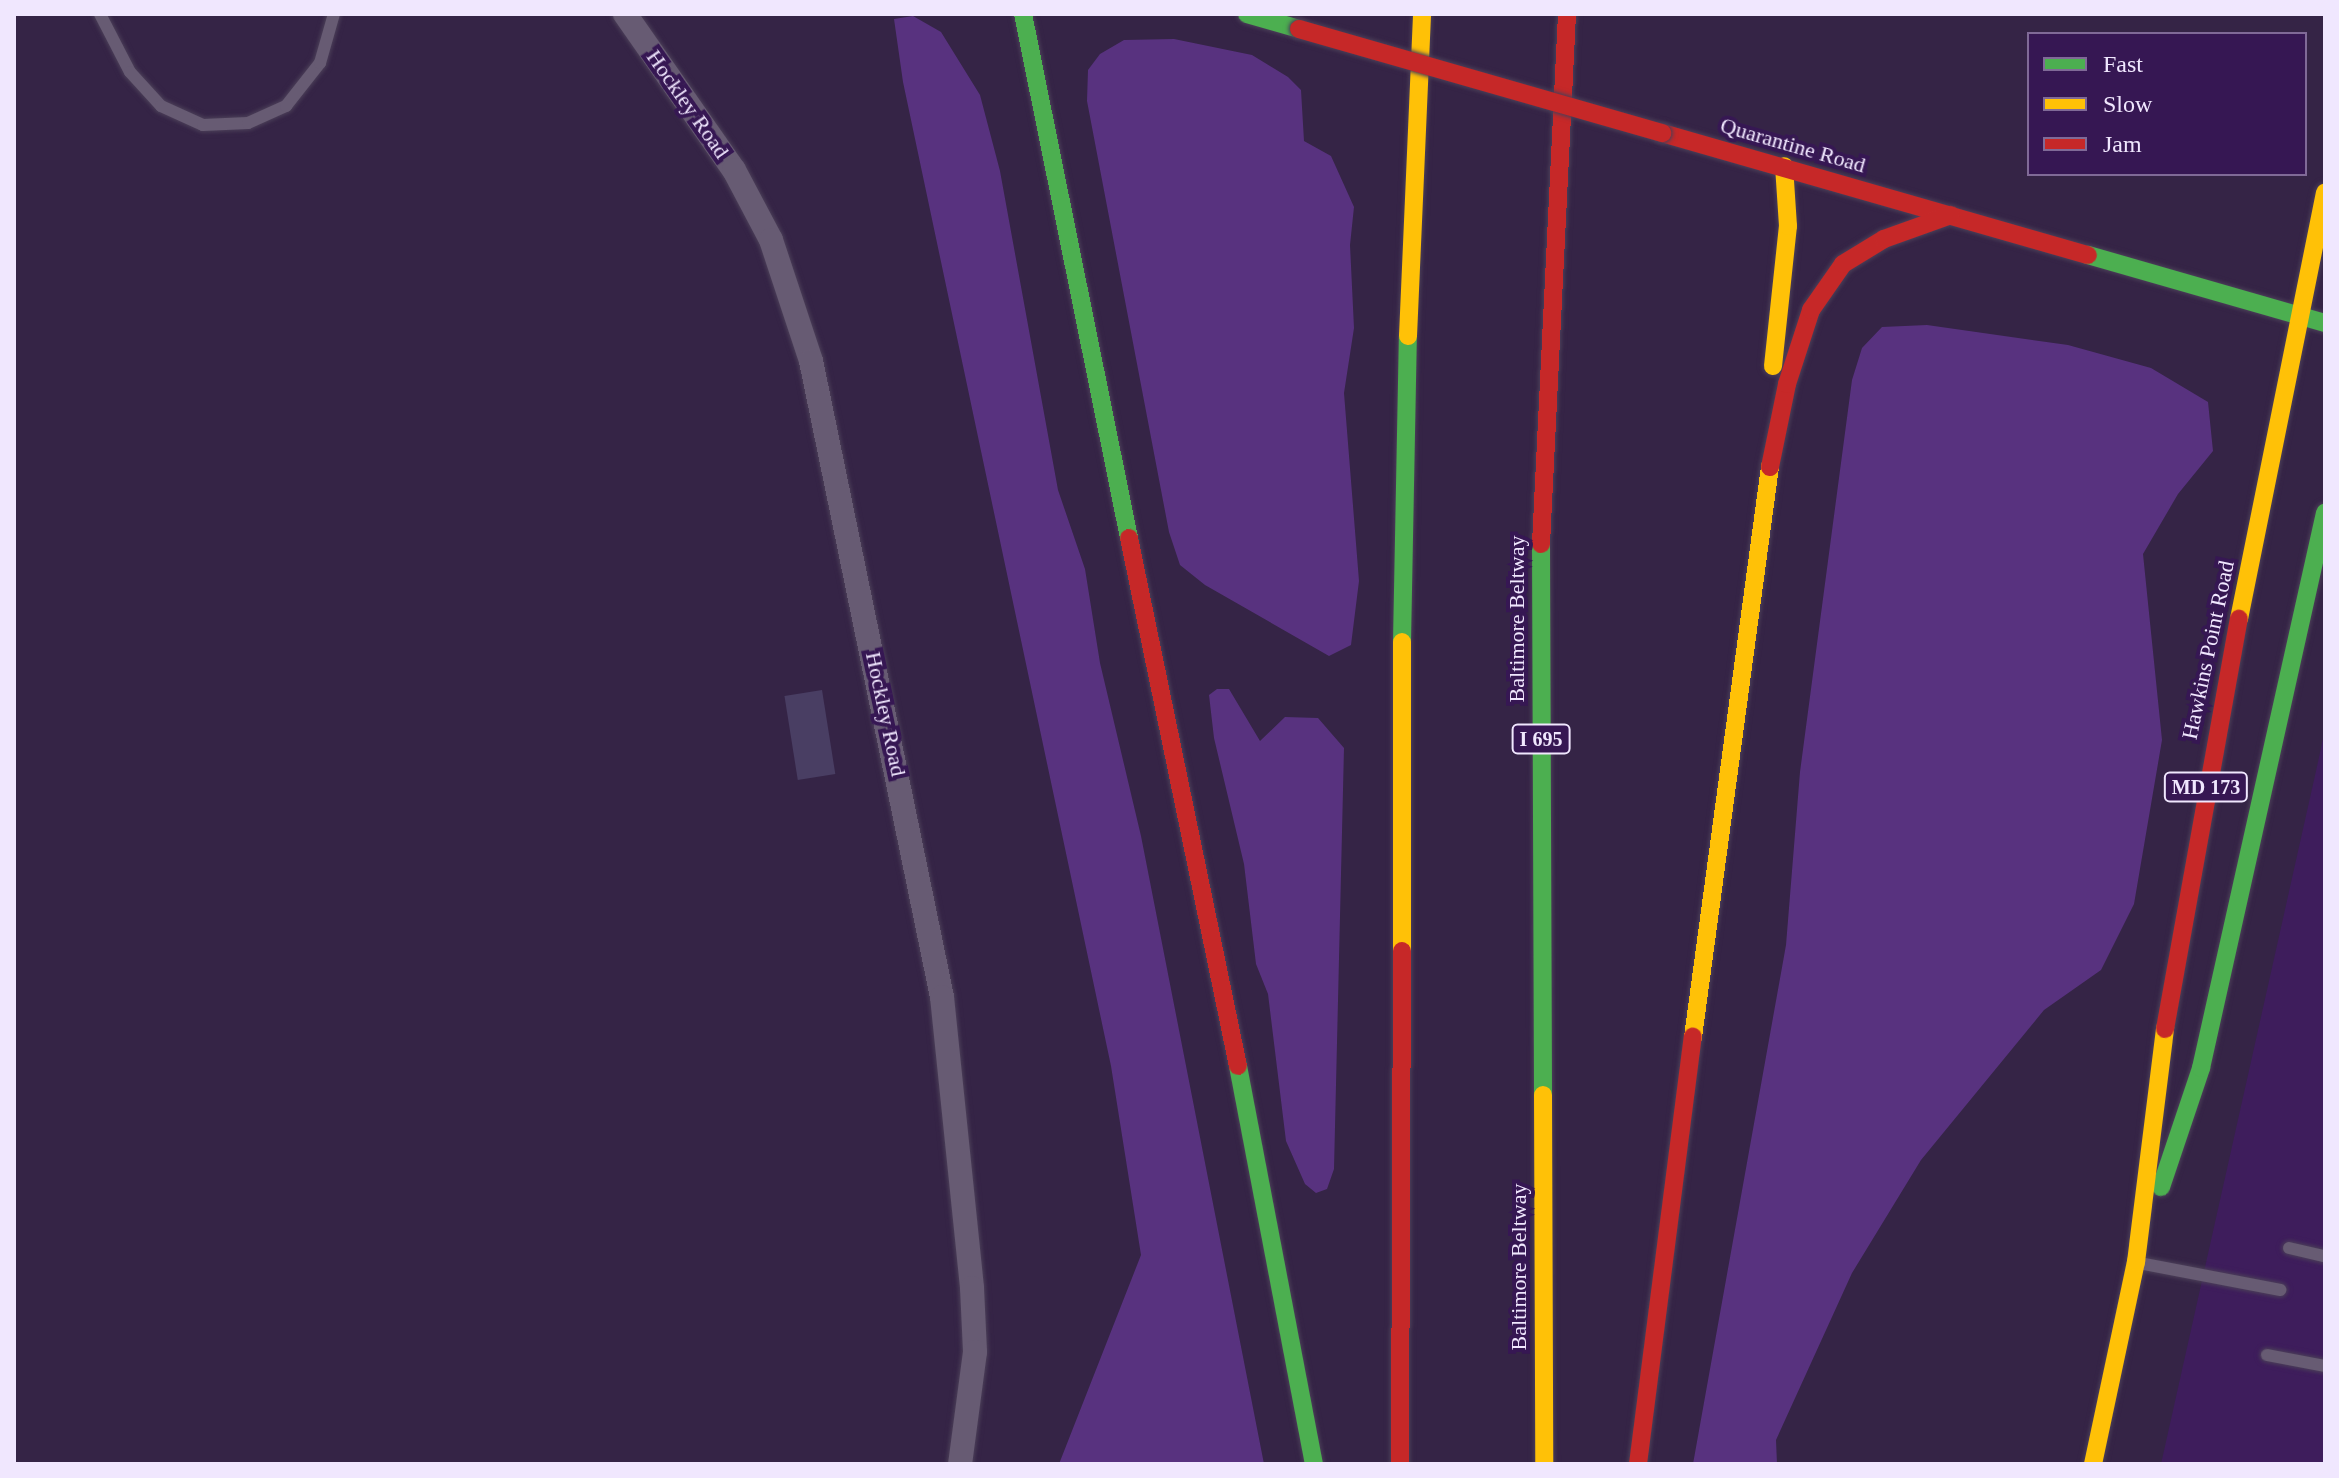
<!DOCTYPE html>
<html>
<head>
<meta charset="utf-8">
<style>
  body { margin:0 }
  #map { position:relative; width:2339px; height:1478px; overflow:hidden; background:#352446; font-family:"Times New Roman",serif }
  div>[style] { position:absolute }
  .built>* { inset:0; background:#3e1d5c }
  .green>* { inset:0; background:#58327f }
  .building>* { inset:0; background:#493e63; transform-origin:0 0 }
  .roads { filter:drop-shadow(0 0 2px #4b3f58) drop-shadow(0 0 2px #4b3f58) }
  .lane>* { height:12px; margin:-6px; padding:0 6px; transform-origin:6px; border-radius:6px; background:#675b73 }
  .street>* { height:24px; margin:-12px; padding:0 12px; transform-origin:12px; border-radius:12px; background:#675b73 }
  .fast>* { height:18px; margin:-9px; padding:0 9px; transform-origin:9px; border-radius:9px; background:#4caf50 }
  .slow>* { height:18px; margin:-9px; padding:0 9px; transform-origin:9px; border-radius:9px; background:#ffc107 }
  .jam>* { height:18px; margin:-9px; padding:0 9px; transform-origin:9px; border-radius:9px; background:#c62828 }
  .bridges { filter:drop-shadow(0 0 2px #4b3f58) drop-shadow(0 0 2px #4b3f58) }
  .jam-bridge>* { height:18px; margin:-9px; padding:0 9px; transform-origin:9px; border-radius:9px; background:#c62828 }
  span { translate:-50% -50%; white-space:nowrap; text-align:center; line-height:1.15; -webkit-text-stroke:8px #361753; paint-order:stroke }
  .shield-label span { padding:2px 6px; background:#361753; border:2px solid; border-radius:6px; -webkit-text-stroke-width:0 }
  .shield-label { font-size:20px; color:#f0e7fe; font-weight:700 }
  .street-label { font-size:22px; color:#f0e7fe }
  .frame { position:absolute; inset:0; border:16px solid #f0e7fe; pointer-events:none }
  .legend { position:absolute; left:2027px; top:32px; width:280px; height:144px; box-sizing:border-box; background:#361753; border:2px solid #806a97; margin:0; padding:10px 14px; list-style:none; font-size:24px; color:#f0e7fe }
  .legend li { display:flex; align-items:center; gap:16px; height:40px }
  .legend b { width:40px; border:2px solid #806a97 }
</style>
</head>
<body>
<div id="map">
  <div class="built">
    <div style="clip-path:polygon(2325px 729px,2325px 1464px,2161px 1464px,2318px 762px)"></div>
  </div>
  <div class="green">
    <div style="clip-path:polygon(913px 16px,941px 32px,980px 95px,1000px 171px,1058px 490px,1085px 569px,1100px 663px,1141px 836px,1264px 1464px,1059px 1464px,1141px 1255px,1111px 1066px,903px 82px,894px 19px)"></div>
    <div style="clip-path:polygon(1174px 39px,1252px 55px,1288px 77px,1301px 90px,1304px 141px,1331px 156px,1354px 207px,1350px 245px,1354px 328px,1344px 393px,1359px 581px,1351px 645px,1329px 656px,1205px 585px,1180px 565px,1169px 532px,1087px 101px,1088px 70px,1100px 54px,1124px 40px)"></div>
    <div style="clip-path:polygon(1927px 325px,2068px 345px,2151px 368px,2208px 402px,2213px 451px,2178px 494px,2143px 554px,2162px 740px,2134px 904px,2101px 970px,2044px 1010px,1921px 1160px,1852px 1273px,1776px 1440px,1777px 1464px,1693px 1464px,1786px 945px,1800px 772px,1852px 380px,1862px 348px,1882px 327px)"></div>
    <div style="clip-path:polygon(1217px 689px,1229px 689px,1260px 741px,1285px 717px,1318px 718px,1344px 748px,1334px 1169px,1327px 1189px,1316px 1193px,1305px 1184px,1286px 1141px,1268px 994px,1256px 964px,1244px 864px,1214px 738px,1209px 695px)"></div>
  </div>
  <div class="building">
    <div style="left:822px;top:690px;width:85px;height:38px;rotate:81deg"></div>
  </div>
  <div class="roads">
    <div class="lane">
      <div style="left:100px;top:14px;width:65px;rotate:62.7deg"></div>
      <div style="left:130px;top:72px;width:46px;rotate:47.6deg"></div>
      <div style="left:161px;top:106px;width:46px;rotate:24.3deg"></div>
      <div style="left:203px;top:125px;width:45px;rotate:-2.5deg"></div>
      <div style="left:248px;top:123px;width:42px;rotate:-24.1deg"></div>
      <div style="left:286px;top:106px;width:55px;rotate:-51.7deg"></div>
      <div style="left:320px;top:63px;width:51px;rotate:-74.1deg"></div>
      <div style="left:2289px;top:1248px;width:37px;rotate:13deg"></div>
      <div style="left:2139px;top:1263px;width:144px;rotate:10.8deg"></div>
      <div style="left:2267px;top:1355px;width:59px;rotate:10.7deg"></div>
    </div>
    <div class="street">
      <div style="left:625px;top:14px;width:190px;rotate:55.1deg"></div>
      <div style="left:734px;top:170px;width:79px;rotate:62.1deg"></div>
      <div style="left:771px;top:240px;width:127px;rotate:71.7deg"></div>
      <div style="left:811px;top:361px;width:649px;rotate:78.36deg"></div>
      <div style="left:942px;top:997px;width:293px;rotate:84.1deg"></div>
      <div style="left:972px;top:1288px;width:64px;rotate:87.3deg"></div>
      <div style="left:975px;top:1352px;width:113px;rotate:97.6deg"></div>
    </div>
    <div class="fast">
      <div style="left:1023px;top:14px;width:535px;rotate:78.56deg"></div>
      <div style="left:1247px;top:14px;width:54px;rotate:16.1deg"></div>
      <div style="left:2088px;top:255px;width:247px;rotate:16deg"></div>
      <div style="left:1541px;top:544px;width:551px;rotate:89.79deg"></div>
      <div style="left:1402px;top:642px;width:306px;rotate:-88.9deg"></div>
      <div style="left:1238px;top:1066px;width:405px;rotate:79.2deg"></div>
      <div style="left:2161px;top:1187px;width:126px;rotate:-71.4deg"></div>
      <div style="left:2201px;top:1068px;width:569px;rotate:-77.41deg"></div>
    </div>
    <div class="slow">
      <div style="left:1408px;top:336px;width:322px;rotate:-87.5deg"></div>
      <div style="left:1773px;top:366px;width:141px;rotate:-83.9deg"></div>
      <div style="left:1788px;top:226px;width:60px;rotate:-93.8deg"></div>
      <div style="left:2239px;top:619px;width:435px;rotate:-78.6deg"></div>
      <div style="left:1402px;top:951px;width:309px;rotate:-90deg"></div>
      <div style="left:1693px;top:1037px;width:575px;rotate:-82.31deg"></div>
      <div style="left:1543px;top:1095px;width:369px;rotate:89.8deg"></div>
      <div style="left:2093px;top:1464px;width:207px;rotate:-78deg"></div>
      <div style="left:2136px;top:1262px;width:235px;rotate:-82.9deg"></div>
    </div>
    <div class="jam">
      <div style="left:1662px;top:133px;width:443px;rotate:16deg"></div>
      <div style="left:1770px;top:467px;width:85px;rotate:-78.4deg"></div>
      <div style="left:1787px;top:384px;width:78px;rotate:-72deg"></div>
      <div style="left:1811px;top:310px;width:56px;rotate:-55.2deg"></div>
      <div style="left:1843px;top:264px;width:48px;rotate:-31.4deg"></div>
      <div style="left:1884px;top:239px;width:71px;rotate:-19.7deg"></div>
      <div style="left:1129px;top:538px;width:539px;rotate:78.34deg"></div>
      <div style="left:1541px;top:544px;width:531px;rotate:-87.19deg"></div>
      <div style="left:2165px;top:1029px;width:417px;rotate:-79.8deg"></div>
      <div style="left:1400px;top:1464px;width:513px;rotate:-89.78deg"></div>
      <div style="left:1638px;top:1464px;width:431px;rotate:-82.7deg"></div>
    </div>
  </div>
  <div class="bridges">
    <div class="jam-bridge">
      <div style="left:1299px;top:29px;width:378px;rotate:16deg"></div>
    </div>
  </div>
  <div class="shield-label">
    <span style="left:1541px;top:739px">I 695</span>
    <span style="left:2206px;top:787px">MD 173</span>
  </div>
  <div class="street-label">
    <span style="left:688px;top:104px;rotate:55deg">Hockley Road</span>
    <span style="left:1793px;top:145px;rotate:16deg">Quarantine Road</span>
    <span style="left:1517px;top:619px;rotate:-90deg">Baltimore Beltway</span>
    <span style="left:2208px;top:650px;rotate:-78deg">Hawkins Point Road</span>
    <span style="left:886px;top:714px;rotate:78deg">Hockley Road</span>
    <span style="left:1519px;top:1267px;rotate:-90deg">Baltimore Beltway</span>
  </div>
  <div class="frame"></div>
  <ul class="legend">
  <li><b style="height:10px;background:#4caf50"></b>Fast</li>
  <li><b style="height:10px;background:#ffc107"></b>Slow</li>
  <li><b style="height:10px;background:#c62828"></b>Jam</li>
  </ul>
</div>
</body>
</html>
